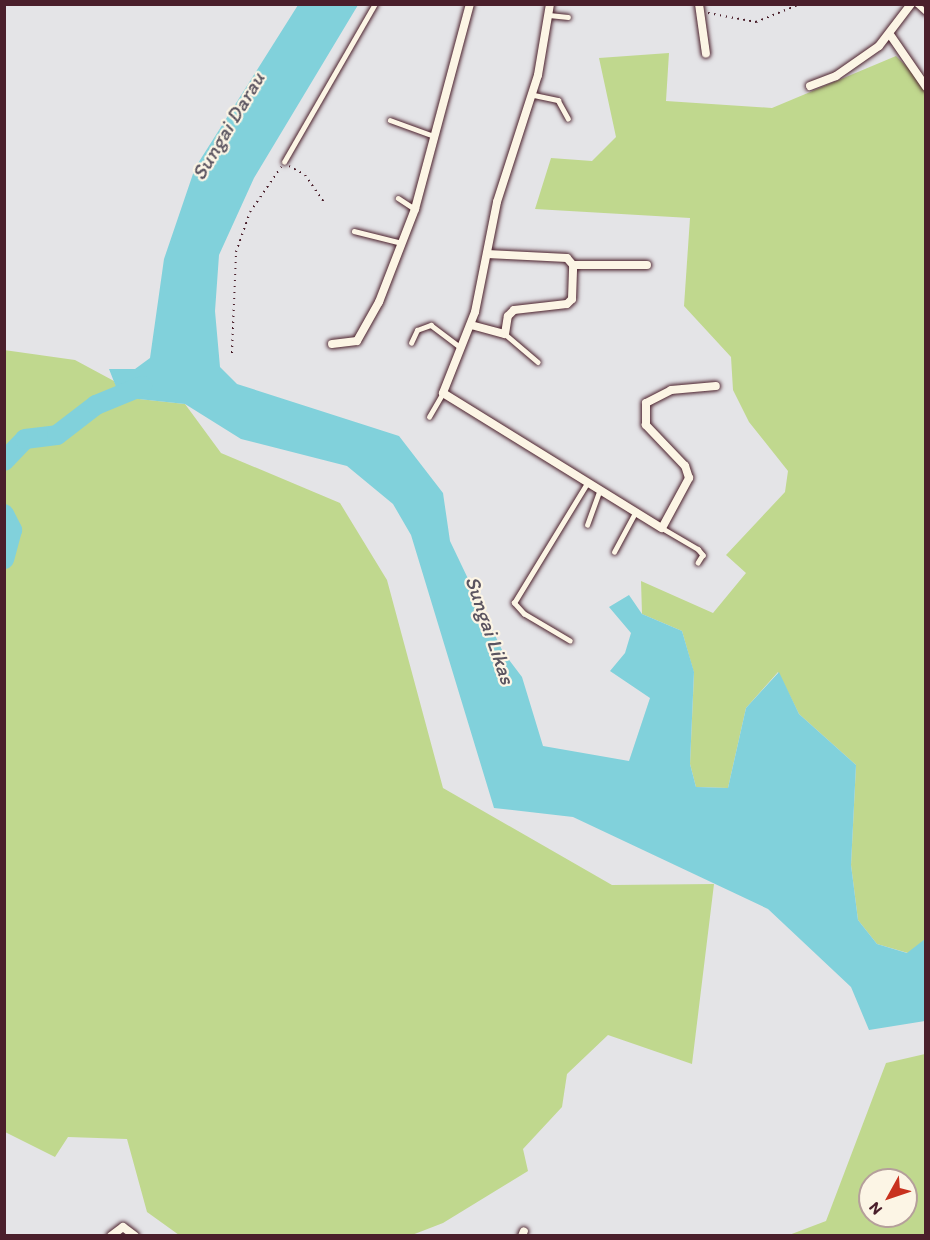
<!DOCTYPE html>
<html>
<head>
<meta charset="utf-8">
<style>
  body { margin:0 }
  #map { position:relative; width:930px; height:1240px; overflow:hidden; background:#e4e4e7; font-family:Itim,sans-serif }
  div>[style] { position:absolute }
  .green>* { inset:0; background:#c0d88e }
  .water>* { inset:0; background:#81d1db }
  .river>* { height:20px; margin:-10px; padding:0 10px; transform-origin:10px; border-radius:10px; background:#81d1db }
  .path>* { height:2px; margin-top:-1px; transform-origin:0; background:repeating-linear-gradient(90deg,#4a1f2b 0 1.5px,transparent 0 6px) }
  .roads { filter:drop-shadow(0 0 2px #4a1f2b) drop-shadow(0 0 2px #4a1f2b) }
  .lane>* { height:4.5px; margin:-2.25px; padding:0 2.25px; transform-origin:2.25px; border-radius:2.25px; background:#fcf5e5 }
  .street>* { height:8px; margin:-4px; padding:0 4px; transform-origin:4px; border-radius:4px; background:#fcf5e5 }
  span { translate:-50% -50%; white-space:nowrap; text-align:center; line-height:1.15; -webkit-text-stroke:4.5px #fcf5e5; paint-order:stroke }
  .water-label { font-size:21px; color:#5a5460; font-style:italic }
  .frame { position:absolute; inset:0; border:6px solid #4a1f2b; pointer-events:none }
  .north { position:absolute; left:858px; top:1168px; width:60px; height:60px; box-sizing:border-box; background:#fcf5e5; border:2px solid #b59f9b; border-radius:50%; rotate:230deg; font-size:16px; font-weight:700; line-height:24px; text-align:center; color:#4a1f2b }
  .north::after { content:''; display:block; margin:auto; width:21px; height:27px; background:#c8321e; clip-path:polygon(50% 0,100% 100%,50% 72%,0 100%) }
</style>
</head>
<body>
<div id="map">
  <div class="green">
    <div style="clip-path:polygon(669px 53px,666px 101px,772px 108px,896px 56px,918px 78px,925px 75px,926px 939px,908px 953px,877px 944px,858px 920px,851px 865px,856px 765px,799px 714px,778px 672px,746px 708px,728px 788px,696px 787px,690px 764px,694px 673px,682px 631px,642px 614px,641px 581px,713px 613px,746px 573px,726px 555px,785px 492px,788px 471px,749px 422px,733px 390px,731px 357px,684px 306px,690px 218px,535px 209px,551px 158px,592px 161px,616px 137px,599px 58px)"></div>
    <div style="clip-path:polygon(4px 350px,75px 360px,114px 381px,121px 397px,185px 404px,221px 453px,340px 503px,387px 580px,443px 788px,612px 885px,714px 884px,692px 1064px,608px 1035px,567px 1074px,562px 1107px,523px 1149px,528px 1171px,443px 1223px,412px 1235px,179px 1235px,147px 1212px,127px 1139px,68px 1137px,55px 1157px,5px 1132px)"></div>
    <div style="clip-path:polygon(evenodd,925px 1054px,925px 1235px,789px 1235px,826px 1221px,886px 1063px,925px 1054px,870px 1180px,906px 1180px,906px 1216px,870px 1216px,870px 1180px)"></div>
  </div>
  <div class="water">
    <div style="clip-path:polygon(298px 5px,358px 5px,254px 178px,219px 255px,215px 311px,220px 367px,237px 384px,399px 436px,443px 493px,450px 541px,503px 652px,522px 677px,543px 746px,629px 761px,650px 698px,610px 671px,625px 653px,631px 633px,609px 607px,629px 595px,642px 614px,682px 631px,694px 672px,690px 764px,696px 787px,728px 788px,746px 708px,779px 672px,799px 714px,856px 765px,851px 865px,858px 920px,877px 944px,907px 953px,925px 939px,925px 1021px,869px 1030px,851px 987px,768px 909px,573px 817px,494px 808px,411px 535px,393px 504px,347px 466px,241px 439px,185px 404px,120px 397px,109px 369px,135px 369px,150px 358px,164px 259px,195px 168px)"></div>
  </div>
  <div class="river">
    <div style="left:4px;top:461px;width:30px;rotate:-46deg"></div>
    <div style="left:25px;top:439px;width:32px;rotate:-7deg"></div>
    <div style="left:57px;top:435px;width:49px;rotate:-37.6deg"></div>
    <div style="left:96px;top:405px;width:50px;rotate:-22.4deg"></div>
    <div style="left:4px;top:514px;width:18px;rotate:63deg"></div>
    <div style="left:12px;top:530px;width:30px;rotate:105deg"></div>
  </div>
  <div class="path">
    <div style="left:708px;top:13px;width:49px;rotate:10.6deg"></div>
    <div style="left:756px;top:22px;width:48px;rotate:-22.2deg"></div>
    <div style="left:289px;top:166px;width:18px;rotate:29deg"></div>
    <div style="left:305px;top:175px;width:33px;rotate:55deg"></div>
    <div style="left:232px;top:353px;width:101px;rotate:-87.7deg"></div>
    <div style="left:236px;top:252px;width:42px;rotate:-70.7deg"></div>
    <div style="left:250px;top:212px;width:55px;rotate:-55.4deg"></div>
  </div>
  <div class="roads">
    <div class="lane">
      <div style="left:917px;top:4px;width:12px;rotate:42deg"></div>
      <div style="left:549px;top:15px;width:19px;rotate:6deg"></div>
      <div style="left:534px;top:95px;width:25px;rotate:12deg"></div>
      <div style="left:558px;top:100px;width:21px;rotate:61deg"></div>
      <div style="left:390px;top:120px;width:47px;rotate:20deg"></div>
      <div style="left:284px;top:162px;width:182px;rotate:-60.1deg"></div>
      <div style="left:398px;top:198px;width:20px;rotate:33deg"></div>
      <div style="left:354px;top:231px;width:49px;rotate:14deg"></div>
      <div style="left:505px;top:334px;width:43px;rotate:40.3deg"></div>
      <div style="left:411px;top:343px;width:14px;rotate:-65deg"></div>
      <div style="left:417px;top:330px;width:15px;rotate:-20deg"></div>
      <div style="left:431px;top:325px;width:36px;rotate:37deg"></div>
      <div style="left:429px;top:417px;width:28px;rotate:-60deg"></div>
      <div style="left:587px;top:525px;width:35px;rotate:-70deg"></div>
      <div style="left:662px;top:528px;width:42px;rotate:30.3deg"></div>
      <div style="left:698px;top:549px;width:8px;rotate:50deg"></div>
      <div style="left:703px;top:555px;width:9px;rotate:122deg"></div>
      <div style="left:614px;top:552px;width:44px;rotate:-61.7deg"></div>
      <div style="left:570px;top:641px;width:53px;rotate:-149.6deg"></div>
      <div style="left:524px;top:614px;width:15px;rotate:-132deg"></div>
      <div style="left:514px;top:603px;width:138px;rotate:-58.6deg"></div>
    </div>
    <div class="street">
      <div style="left:550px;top:4px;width:72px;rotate:99.6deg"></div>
      <div style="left:538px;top:75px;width:133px;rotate:107.9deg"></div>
      <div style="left:497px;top:202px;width:112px;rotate:101.3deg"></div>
      <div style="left:475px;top:312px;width:87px;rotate:111.6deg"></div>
      <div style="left:443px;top:393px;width:257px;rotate:31.7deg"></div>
      <div style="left:662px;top:528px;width:57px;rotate:-61.6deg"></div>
      <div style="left:689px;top:478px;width:13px;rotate:-108deg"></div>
      <div style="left:685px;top:466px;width:57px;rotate:-133.6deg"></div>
      <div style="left:646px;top:425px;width:22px;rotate:-90deg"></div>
      <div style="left:646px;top:403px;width:28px;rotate:-27deg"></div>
      <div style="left:671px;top:390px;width:45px;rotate:-5.1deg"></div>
      <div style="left:699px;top:4px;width:50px;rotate:82deg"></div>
      <div style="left:891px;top:36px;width:62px;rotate:55.5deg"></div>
      <div style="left:810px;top:86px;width:28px;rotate:-21deg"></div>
      <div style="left:836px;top:76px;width:52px;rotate:-34.9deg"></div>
      <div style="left:879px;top:46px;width:53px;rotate:-52.7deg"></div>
      <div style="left:573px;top:265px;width:74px"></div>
      <div style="left:471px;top:325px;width:35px;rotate:15deg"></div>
      <div style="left:505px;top:334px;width:18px;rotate:-81deg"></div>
      <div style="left:508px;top:316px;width:8px;rotate:-45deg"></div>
      <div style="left:514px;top:310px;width:53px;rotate:-6.5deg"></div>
      <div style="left:567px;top:304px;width:7px;rotate:-45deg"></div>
      <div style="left:572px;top:299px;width:34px;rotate:-88deg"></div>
      <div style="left:573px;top:265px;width:9px;rotate:-131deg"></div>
      <div style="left:567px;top:258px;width:80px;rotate:-177.1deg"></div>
      <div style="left:332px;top:344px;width:25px;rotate:-7deg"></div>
      <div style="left:357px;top:341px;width:45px;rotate:-60.6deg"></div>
      <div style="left:379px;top:302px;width:100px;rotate:-68.8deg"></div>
      <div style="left:415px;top:209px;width:212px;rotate:-75deg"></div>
      <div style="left:111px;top:1236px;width:15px;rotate:-37deg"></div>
      <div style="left:123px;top:1227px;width:15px;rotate:37deg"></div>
      <div style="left:522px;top:1236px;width:5px;rotate:-68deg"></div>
    </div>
  </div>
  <div class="water-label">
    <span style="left:228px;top:126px;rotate:-59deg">Sungai Darau</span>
    <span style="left:490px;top:630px;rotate:71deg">Sungai Likas</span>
  </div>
  <div class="frame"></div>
  <div class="north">N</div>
</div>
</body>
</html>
